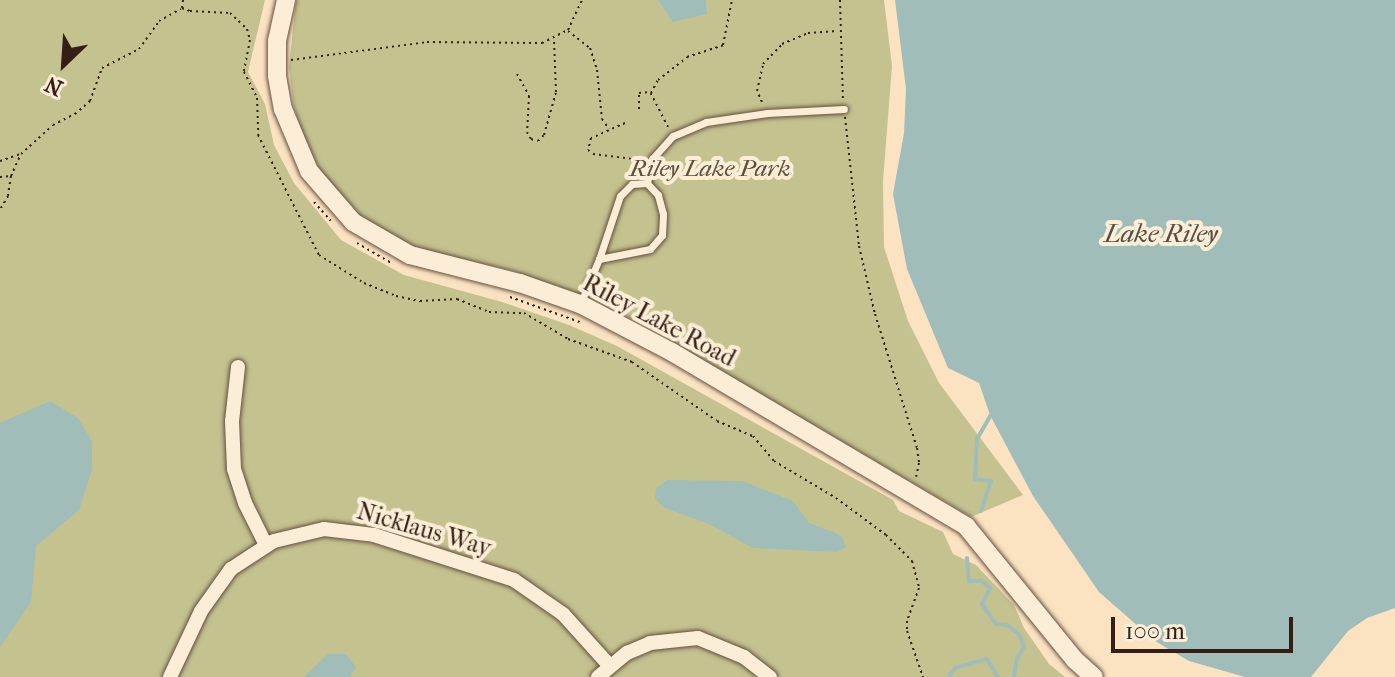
<!DOCTYPE html>
<html>
<head>
<meta charset="utf-8">
<style>
  body { margin:0 }
  #map { position:relative; width:1395px; height:677px; overflow:hidden; background:#fbe3c1; font-family:"IM FELL French Canon",serif }
  div>[style] { position:absolute }
  .green>* { inset:0; background:#c4c28f }
  .water>* { inset:0; background:#a0bdb9 }
  .stream>* { height:4px; margin:-2px; padding:0 2px; transform-origin:2px; border-radius:2px; background:#a0bdb9 }
  .path>* { height:2px; margin-top:-1px; transform-origin:0; background:repeating-linear-gradient(90deg,#341e15 0 2px,transparent 0 6px) }
  .roads { filter:drop-shadow(0 0 2px #664f40) drop-shadow(0 0 2px #664f40) }
  .service>* { height:7px; margin:-3.5px; padding:0 3.5px; transform-origin:3.5px; border-radius:3.5px; background:#fcedd7 }
  .minor>* { height:14px; margin:-7px; padding:0 7px; transform-origin:7px; border-radius:7px; background:#fcedd7 }
  .tertiary>* { height:18px; margin:-9px; padding:0 9px; transform-origin:9px; border-radius:9px; background:#fcedd7 }
  span { translate:-50% -50%; white-space:nowrap; text-align:center; line-height:1.15; -webkit-text-stroke:8px #fcedd7; paint-order:stroke }
  .park-label { font-size:24px; color:#5f4f3a; font-style:italic }
  .street-label { font-size:24px; color:#341e15 }
  .water-label { font-size:26px; color:#544e46; font-style:italic }
  .north { position:absolute; left:24px; top:24px; width:80px; height:80px; -webkit-text-stroke:6px #fcedd7; paint-order:stroke; rotate:205deg; font-size:22px; font-weight:700; line-height:32px; text-align:center; color:#341e15 }
  .north::after { content:''; display:block; margin:auto; width:28px; height:36px; background:#341e15; clip-path:polygon(50% 0,100% 100%,50% 72%,0 100%) }
  .scale { position:absolute; left:1111px; top:617px; width:182px; height:36px; box-sizing:border-box; border:4px solid #341e15; border-top:0; padding-left:10px; font-size:24px; line-height:28px; white-space:nowrap; color:#341e15; -webkit-text-stroke:6px #fcedd7; paint-order:stroke }
</style>
</head>
<body>
<div id="map">
  <div class="green">
    <div style="clip-path:polygon(0 0,265px 0,248px 72px,265px 104px,274px 145px,294px 183px,341px 240px,404px 275px,502px 302px,569px 325px,617px 346px,893px 500px,899px 511px,943px 532px,953px 554px,976px 565px,1014px 605px,1024px 628px,1049px 664px,1065px 677px,0 677px)"></div>
    <div style="clip-path:polygon(296px 0,884px 0,892px 66px,883px 181px,884px 247px,908px 321px,939px 383px,1023px 495px,971px 517px,643px 325px,601px 304px,517px 272px,418px 248px,383px 233px,354px 212px,330px 186px,306px 145px,294px 107px,289px 67px)"></div>
  </div>
  <div class="water">
    <div style="clip-path:polygon(658px 0,706px 0,707px 14px,673px 22px)"></div>
    <div style="clip-path:polygon(895px 0,1395px 0,1395px 608px,1367px 618px,1348px 631px,1311px 677px,1245px 677px,1189px 661px,1155px 641px,1099px 592px,1033px 496px,990px 415px,979px 383px,948px 368px,907px 269px,893px 194px,904px 133px,906px 89px)"></div>
    <div style="clip-path:polygon(50px 401px,78px 418px,92px 441px,92px 470px,79px 510px,36px 546px,31px 602px,0 647px,0 423px)"></div>
    <div style="clip-path:polygon(667px 480px,742px 481px,793px 501px,809px 523px,835px 533px,842px 537px,846px 547px,837px 552px,753px 548px,709px 524px,663px 507px,655px 498px,656px 489px)"></div>
    <div style="clip-path:polygon(328px 654px,346px 654px,356px 667px,350px 677px,304px 677px)"></div>
  </div>
  <div class="stream">
    <div style="left:981px;top:511px;width:32px;rotate:-72deg"></div>
    <div style="left:991px;top:481px;width:16px;rotate:-173deg"></div>
    <div style="left:975px;top:479px;width:40px;rotate:-87.1deg"></div>
    <div style="left:977px;top:439px;width:30px;rotate:-60deg"></div>
    <div style="left:967px;top:558px;width:23px;rotate:85deg"></div>
    <div style="left:969px;top:581px;width:13px"></div>
    <div style="left:982px;top:581px;width:11px;rotate:41deg"></div>
    <div style="left:990px;top:588px;width:18px;rotate:117deg"></div>
    <div style="left:982px;top:604px;width:24px;rotate:55deg"></div>
    <div style="left:996px;top:624px;width:11px;rotate:5deg"></div>
    <div style="left:1007px;top:625px;width:15px;rotate:37deg"></div>
    <div style="left:1019px;top:634px;width:14px;rotate:69deg"></div>
    <div style="left:1024px;top:647px;width:13px;rotate:122deg"></div>
    <div style="left:1017px;top:658px;width:19px;rotate:99deg"></div>
    <div style="left:949px;top:677px;width:11px;rotate:-56deg"></div>
    <div style="left:955px;top:668px;width:33px;rotate:-16deg"></div>
    <div style="left:987px;top:659px;width:21px;rotate:59deg"></div>
  </div>
  <div class="path">
    <div style="left:183px;top:0;width:8px;rotate:97deg"></div>
    <div style="left:182px;top:8px;width:9px;rotate:21deg"></div>
    <div style="left:190px;top:11px;width:40px;rotate:2.9deg"></div>
    <div style="left:230px;top:13px;width:23px;rotate:43deg"></div>
    <div style="left:247px;top:29px;width:11px;rotate:75deg"></div>
    <div style="left:250px;top:40px;width:33px;rotate:101deg"></div>
    <div style="left:244px;top:72px;width:29px;rotate:63deg"></div>
    <div style="left:257px;top:98px;width:37px;rotate:88deg"></div>
    <div style="left:258px;top:135px;width:135px;rotate:63.1deg"></div>
    <div style="left:319px;top:255px;width:53px;rotate:31.9deg"></div>
    <div style="left:364px;top:283px;width:35px;rotate:22deg"></div>
    <div style="left:396px;top:296px;width:25px;rotate:12deg"></div>
    <div style="left:420px;top:301px;width:37px;rotate:-3deg"></div>
    <div style="left:457px;top:299px;width:35px;rotate:22deg"></div>
    <div style="left:489px;top:312px;width:35px;rotate:2deg"></div>
    <div style="left:524px;top:313px;width:51px;rotate:30.6deg"></div>
    <div style="left:568px;top:339px;width:68px;rotate:19.8deg"></div>
    <div style="left:632px;top:362px;width:103px;rotate:34.8deg"></div>
    <div style="left:717px;top:421px;width:39px;rotate:23deg"></div>
    <div style="left:753px;top:436px;width:33px;rotate:50deg"></div>
    <div style="left:774px;top:461px;width:72px;rotate:30.8deg"></div>
    <div style="left:836px;top:498px;width:62px;rotate:36.5deg"></div>
    <div style="left:886px;top:535px;width:37px;rotate:45deg"></div>
    <div style="left:912px;top:561px;width:28px;rotate:75deg"></div>
    <div style="left:919px;top:588px;width:35px;rotate:110deg"></div>
    <div style="left:907px;top:621px;width:10px;rotate:90deg"></div>
    <div style="left:907px;top:631px;width:49px;rotate:70.8deg"></div>
    <div style="left:840px;top:0;width:99px;rotate:88.3deg"></div>
    <div style="left:568px;top:31px;width:28px;rotate:38deg"></div>
    <div style="left:590px;top:48px;width:23px;rotate:72deg"></div>
    <div style="left:597px;top:70px;width:49px;rotate:84.2deg"></div>
    <div style="left:602px;top:119px;width:12px;rotate:55deg"></div>
    <div style="left:291px;top:60px;width:137px;rotate:-7.5deg"></div>
    <div style="left:427px;top:42px;width:115px;rotate:0.5deg"></div>
    <div style="left:542px;top:43px;width:29px;rotate:-27deg"></div>
    <div style="left:568px;top:30px;width:33px;rotate:-65deg"></div>
    <div style="left:517px;top:74px;width:25px;rotate:61deg"></div>
    <div style="left:529px;top:96px;width:36px;rotate:93deg"></div>
    <div style="left:527px;top:132px;width:8px;rotate:60deg"></div>
    <div style="left:531px;top:139px;width:7px;rotate:16deg"></div>
    <div style="left:538px;top:141px;width:8px;rotate:-45deg"></div>
    <div style="left:544px;top:135px;width:45px;rotate:-74.4deg"></div>
    <div style="left:556px;top:92px;width:53px;rotate:-92.2deg"></div>
    <div style="left:762px;top:102px;width:12px;rotate:-114deg"></div>
    <div style="left:757px;top:91px;width:28px;rotate:-77deg"></div>
    <div style="left:763px;top:64px;width:28px;rotate:-46deg"></div>
    <div style="left:782px;top:44px;width:28px;rotate:-23deg"></div>
    <div style="left:808px;top:33px;width:29px;rotate:-4deg"></div>
    <div style="left:639px;top:109px;width:16px;rotate:-90deg"></div>
    <div style="left:639px;top:93px;width:11px;rotate:-5deg"></div>
    <div style="left:845px;top:117px;width:130px;rotate:83.8deg"></div>
    <div style="left:859px;top:246px;width:70px;rotate:76.8deg"></div>
    <div style="left:875px;top:314px;width:140px;rotate:72.6deg"></div>
    <div style="left:917px;top:448px;width:15px;rotate:82deg"></div>
    <div style="left:919px;top:463px;width:14px;rotate:102deg"></div>
    <div style="left:625px;top:123px;width:37px;rotate:156deg"></div>
    <div style="left:591px;top:138px;width:12px;rotate:104deg"></div>
    <div style="left:588px;top:150px;width:6px;rotate:39deg"></div>
    <div style="left:593px;top:154px;width:38px;rotate:7deg"></div>
    <div style="left:668px;top:127px;width:38px;rotate:-117deg"></div>
    <div style="left:651px;top:93px;width:15px;rotate:-62deg"></div>
    <div style="left:658px;top:80px;width:37px;rotate:-38deg"></div>
    <div style="left:687px;top:57px;width:38px;rotate:-18deg"></div>
    <div style="left:723px;top:45px;width:46px;rotate:-78.7deg"></div>
    <div style="left:0;top:161px;width:21px;rotate:-19deg"></div>
    <div style="left:11px;top:176px;width:24px;rotate:-66deg"></div>
    <div style="left:21px;top:154px;width:43px;rotate:-42.2deg"></div>
    <div style="left:53px;top:125px;width:25px;rotate:-27deg"></div>
    <div style="left:75px;top:114px;width:20px;rotate:-41deg"></div>
    <div style="left:90px;top:101px;width:35px;rotate:-70deg"></div>
    <div style="left:102px;top:68px;width:42px;rotate:-27.2deg"></div>
    <div style="left:139px;top:49px;width:34px;rotate:-54deg"></div>
    <div style="left:159px;top:21px;width:25px;rotate:-29deg"></div>
    <div style="left:0;top:177px;width:11px;rotate:-5deg"></div>
    <div style="left:11px;top:176px;width:20px;rotate:99deg"></div>
    <div style="left:8px;top:196px;width:16px;rotate:120deg"></div>
    <div style="left:314px;top:202px;width:25px;rotate:48deg"></div>
    <div style="left:357px;top:243px;width:42px;rotate:30.3deg"></div>
    <div style="left:510px;top:297px;width:74px;rotate:19.7deg"></div>
  </div>
  <div class="roads">
    <div class="service">
      <div style="left:647px;top:183px;width:25px;rotate:-78deg"></div>
      <div style="left:652px;top:159px;width:31px;rotate:-48deg"></div>
      <div style="left:673px;top:136px;width:36px;rotate:-23deg"></div>
      <div style="left:706px;top:122px;width:62px;rotate:-8.4deg"></div>
      <div style="left:767px;top:113px;width:77px;rotate:-3deg"></div>
      <div style="left:581px;top:302px;width:47px;rotate:-67.3deg"></div>
      <div style="left:599px;top:259px;width:52px;rotate:-11.1deg"></div>
      <div style="left:650px;top:249px;width:18px;rotate:-49deg"></div>
      <div style="left:662px;top:235px;width:21px;rotate:-87deg"></div>
      <div style="left:663px;top:214px;width:20px;rotate:-105deg"></div>
      <div style="left:658px;top:195px;width:16px;rotate:-133deg"></div>
      <div style="left:647px;top:183px;width:15px;rotate:176deg"></div>
      <div style="left:632px;top:184px;width:17px;rotate:135deg"></div>
      <div style="left:620px;top:196px;width:66px;rotate:108.4deg"></div>
    </div>
    <div class="minor">
      <div style="left:238px;top:367px;width:54px;rotate:96.3deg"></div>
      <div style="left:232px;top:421px;width:48px;rotate:87.6deg"></div>
      <div style="left:234px;top:469px;width:36px;rotate:72deg"></div>
      <div style="left:245px;top:503px;width:47px;rotate:63.4deg"></div>
      <div style="left:170px;top:677px;width:73px;rotate:-64.8deg"></div>
      <div style="left:201px;top:611px;width:52px;rotate:-54.5deg"></div>
      <div style="left:231px;top:569px;width:51px;rotate:-33.1deg"></div>
      <div style="left:274px;top:541px;width:51px;rotate:-13.5deg"></div>
      <div style="left:324px;top:529px;width:50px;rotate:6.8deg"></div>
      <div style="left:374px;top:535px;width:147px;rotate:17.8deg"></div>
      <div style="left:514px;top:580px;width:60px;rotate:34.8deg"></div>
      <div style="left:563px;top:614px;width:69px;rotate:48deg"></div>
      <div style="left:598px;top:677px;width:38px;rotate:-40deg"></div>
      <div style="left:627px;top:653px;width:25px;rotate:-23deg"></div>
      <div style="left:650px;top:643px;width:48px;rotate:-5.9deg"></div>
      <div style="left:698px;top:638px;width:50px;rotate:22.4deg"></div>
      <div style="left:744px;top:657px;width:33px;rotate:38deg"></div>
    </div>
    <div class="tertiary">
      <div style="left:286px;top:0;width:42px;rotate:102.4deg"></div>
      <div style="left:277px;top:41px;width:35px;rotate:90deg"></div>
      <div style="left:277px;top:76px;width:34px;rotate:80deg"></div>
      <div style="left:283px;top:109px;width:67px;rotate:67.2deg"></div>
      <div style="left:309px;top:171px;width:67px;rotate:49.2deg"></div>
      <div style="left:353px;top:222px;width:66px;rotate:30.1deg"></div>
      <div style="left:410px;top:255px;width:114px;rotate:14.3deg"></div>
      <div style="left:520px;top:283px;width:64px;rotate:19.3deg"></div>
      <div style="left:580px;top:304px;width:104px;rotate:27.6deg"></div>
      <div style="left:672px;top:352px;width:342px;rotate:30.6deg"></div>
      <div style="left:966px;top:526px;width:173px;rotate:50.9deg"></div>
      <div style="left:1075px;top:660px;width:25px;rotate:42deg"></div>
    </div>
  </div>
  <div class="park-label">
    <span style="left:710px;top:169px">Riley Lake Park</span>
  </div>
  <div class="street-label">
    <span style="left:659px;top:321px;rotate:28deg">Riley Lake Road</span>
    <span style="left:424px;top:530px;rotate:16deg">Nicklaus Way</span>
  </div>
  <div class="water-label">
    <span style="left:1161px;top:234px">Lake Riley</span>
  </div>
  <div class="north">N</div>
  <div class="scale">100 m</div>
</div>
</body>
</html>
